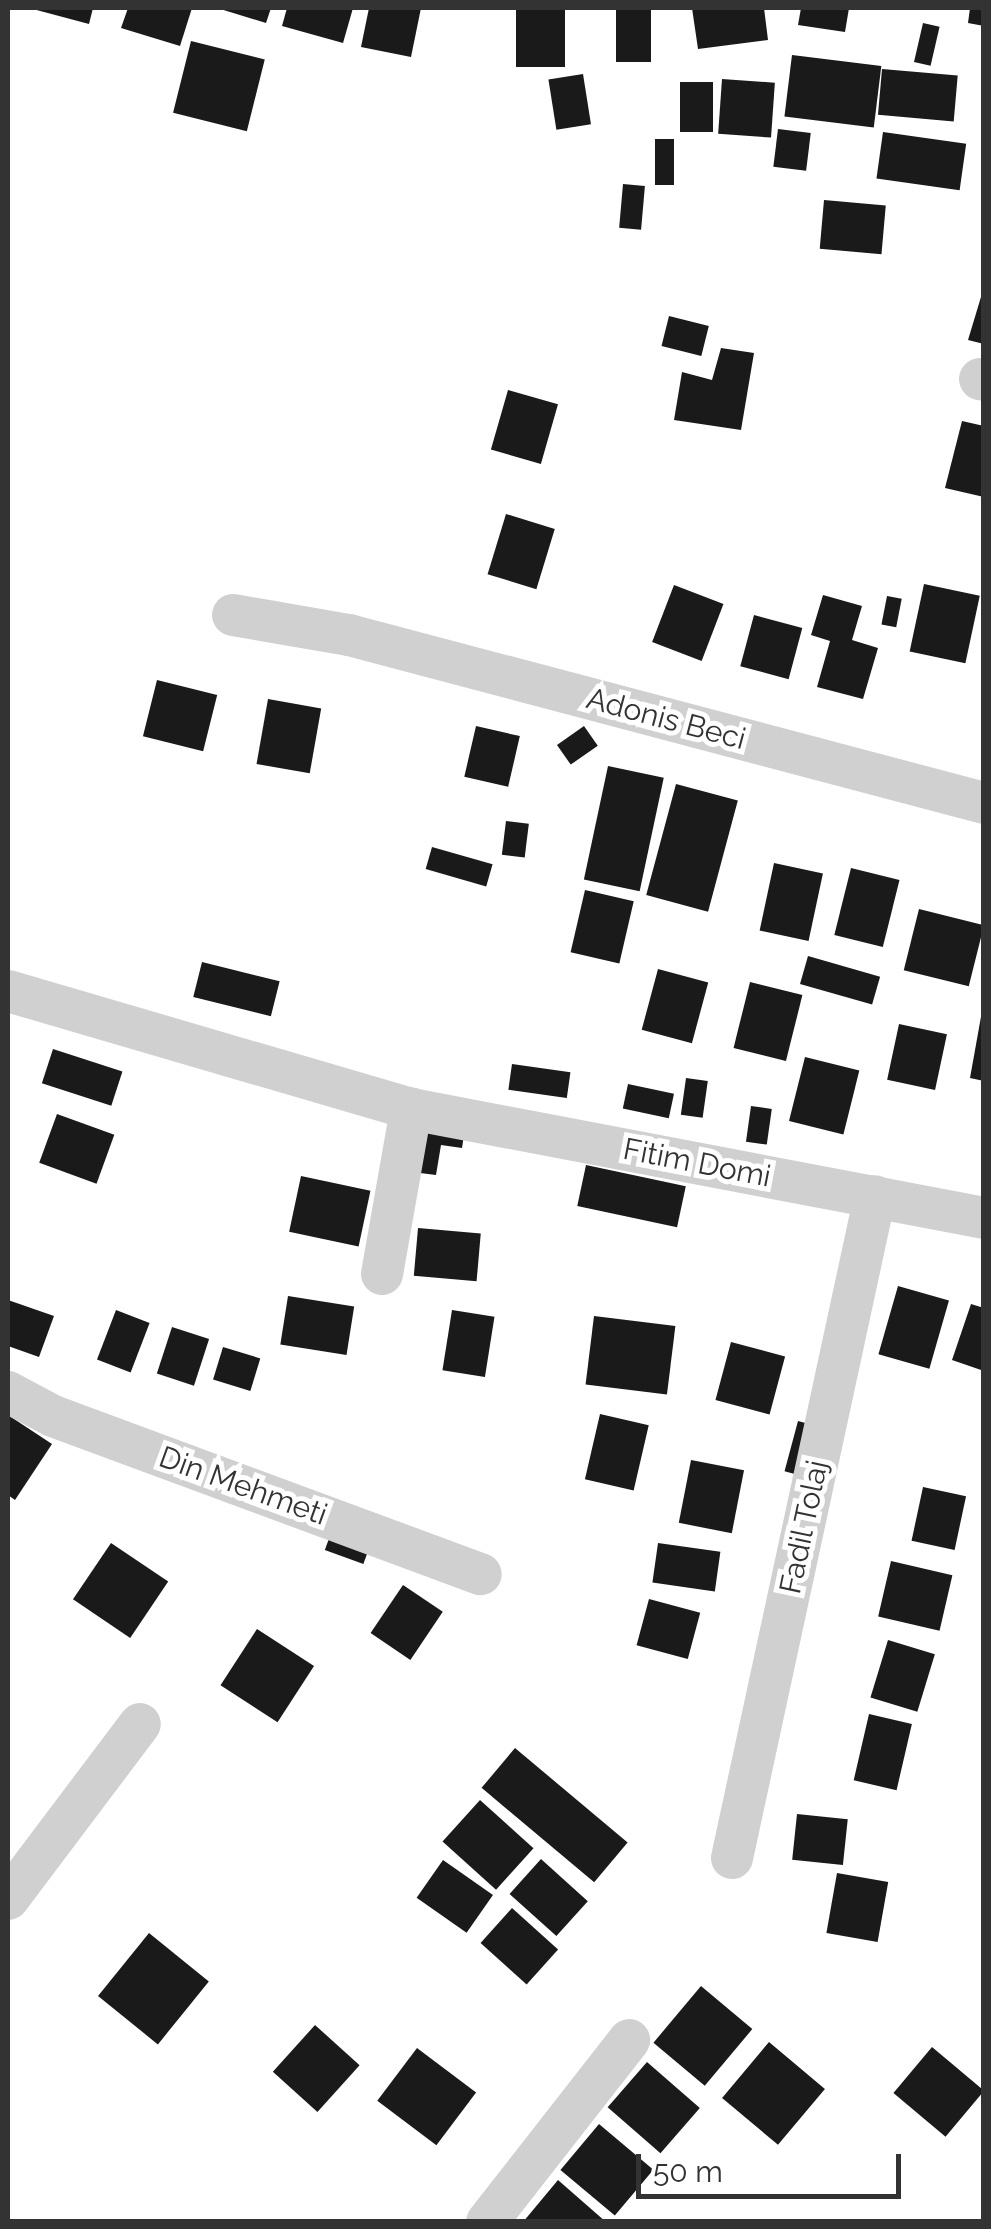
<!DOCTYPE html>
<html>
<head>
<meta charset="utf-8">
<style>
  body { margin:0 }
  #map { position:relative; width:991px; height:2229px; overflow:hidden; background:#fff; font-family:Raleway,sans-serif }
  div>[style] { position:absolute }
  .building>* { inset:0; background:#1a1a1a; transform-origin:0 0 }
  .minor>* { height:42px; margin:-21px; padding:0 21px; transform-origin:21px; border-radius:21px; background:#d0d0d0 }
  span { translate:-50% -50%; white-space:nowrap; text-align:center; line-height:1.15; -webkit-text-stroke:10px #fff; paint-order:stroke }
  .street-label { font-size:30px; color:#333 }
  .frame { position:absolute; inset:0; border:10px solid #333; pointer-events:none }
  .scale { position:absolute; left:636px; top:2154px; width:265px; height:45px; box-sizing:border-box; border:5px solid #333; border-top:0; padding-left:12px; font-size:30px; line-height:35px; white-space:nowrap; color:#333; -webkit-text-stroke:8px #fff; paint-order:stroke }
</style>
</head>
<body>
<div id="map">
  <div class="building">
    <div style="clip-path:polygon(29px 8px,93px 8px,89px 24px)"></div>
    <div style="clip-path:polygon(128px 8px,192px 8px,180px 46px,121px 28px)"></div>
    <div style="clip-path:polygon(217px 8px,271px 8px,266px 23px)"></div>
    <div style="clip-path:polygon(287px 8px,353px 8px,343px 43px,282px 26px)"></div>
    <div style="clip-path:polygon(369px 8px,421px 8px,411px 57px,361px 47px)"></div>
    <div style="left:516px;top:8px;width:49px;height:59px"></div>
    <div style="left:616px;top:8px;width:35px;height:54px"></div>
    <div style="clip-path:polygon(692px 8px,764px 8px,768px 40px,698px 49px)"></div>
    <div style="clip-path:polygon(801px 8px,849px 8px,845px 32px,798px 25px)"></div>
    <div style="clip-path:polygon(970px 8px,984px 8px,984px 26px,968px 23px)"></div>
    <div style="left:923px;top:23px;width:17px;height:40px;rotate:13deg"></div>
    <div style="left:191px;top:41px;width:76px;height:74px;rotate:14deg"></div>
    <div style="left:792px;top:55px;width:90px;height:62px;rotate:7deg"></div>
    <div style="left:882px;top:69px;width:76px;height:46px;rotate:5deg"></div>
    <div style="left:583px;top:74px;width:51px;height:35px;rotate:81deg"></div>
    <div style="left:722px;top:79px;width:53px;height:55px;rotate:4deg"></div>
    <div style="left:680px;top:82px;width:33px;height:50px"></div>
    <div style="left:778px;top:129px;width:33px;height:38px;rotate:7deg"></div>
    <div style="left:883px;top:132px;width:84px;height:47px;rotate:8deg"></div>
    <div style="left:655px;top:139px;width:19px;height:46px"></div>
    <div style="left:623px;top:184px;width:22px;height:44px;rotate:5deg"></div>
    <div style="left:824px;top:200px;width:62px;height:49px;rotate:5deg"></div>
    <div style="clip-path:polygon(984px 287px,984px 344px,968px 340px)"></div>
    <div style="left:669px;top:316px;width:41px;height:31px;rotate:14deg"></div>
    <div style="clip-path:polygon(721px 348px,754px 353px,741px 430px,674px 420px,682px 372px,712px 380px)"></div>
    <div style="left:508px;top:390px;width:52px;height:62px;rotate:16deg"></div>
    <div style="clip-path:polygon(962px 421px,984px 426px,984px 497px,945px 488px)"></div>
    <div style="left:506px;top:514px;width:51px;height:63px;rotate:17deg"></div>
    <div style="left:924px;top:584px;width:57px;height:69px;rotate:12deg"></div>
    <div style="left:674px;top:585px;width:53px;height:61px;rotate:21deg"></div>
    <div style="clip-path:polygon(823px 595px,862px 606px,852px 640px,878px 648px,863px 699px,817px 687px,830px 641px,811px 635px)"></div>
    <div style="left:887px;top:596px;width:15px;height:29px;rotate:11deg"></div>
    <div style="left:754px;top:615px;width:50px;height:53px;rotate:15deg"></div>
    <div style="left:157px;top:680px;width:62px;height:58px;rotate:14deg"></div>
    <div style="left:268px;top:699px;width:54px;height:66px;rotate:10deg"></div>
    <div style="left:476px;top:726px;width:45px;height:52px;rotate:13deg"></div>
    <div style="left:584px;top:726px;width:24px;height:33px;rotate:55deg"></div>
    <div style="left:608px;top:766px;width:57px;height:116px;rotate:12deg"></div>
    <div style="left:676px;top:784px;width:64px;height:115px;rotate:15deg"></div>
    <div style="left:506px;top:821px;width:23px;height:34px;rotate:7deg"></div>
    <div style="left:432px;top:847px;width:63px;height:23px;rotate:16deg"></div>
    <div style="left:774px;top:863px;width:50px;height:69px;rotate:12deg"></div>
    <div style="left:851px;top:868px;width:50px;height:69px;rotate:14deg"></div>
    <div style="left:585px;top:890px;width:50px;height:64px;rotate:13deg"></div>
    <div style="left:919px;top:909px;width:67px;height:63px;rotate:14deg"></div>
    <div style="left:808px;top:956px;width:75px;height:29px;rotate:16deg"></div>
    <div style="left:202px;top:962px;width:80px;height:36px;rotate:14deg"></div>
    <div style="left:658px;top:969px;width:52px;height:63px;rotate:15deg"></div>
    <div style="left:750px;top:982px;width:54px;height:68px;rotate:14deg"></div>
    <div style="clip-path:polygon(984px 1000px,984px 1081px,970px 1078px)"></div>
    <div style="left:899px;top:1024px;width:49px;height:57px;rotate:12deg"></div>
    <div style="left:53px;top:1049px;width:73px;height:36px;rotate:18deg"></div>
    <div style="left:805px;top:1057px;width:56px;height:66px;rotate:14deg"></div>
    <div style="left:512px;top:1064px;width:59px;height:26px;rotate:8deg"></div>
    <div style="left:686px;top:1078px;width:22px;height:37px;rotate:8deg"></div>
    <div style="left:628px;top:1084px;width:47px;height:25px;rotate:12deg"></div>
    <div style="left:751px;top:1106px;width:21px;height:36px;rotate:8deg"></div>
    <div style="left:57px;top:1114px;width:61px;height:52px;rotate:20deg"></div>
    <div style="clip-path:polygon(419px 1122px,465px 1129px,462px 1148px,441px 1145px,436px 1175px,412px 1172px)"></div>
    <div style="left:586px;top:1165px;width:102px;height:42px;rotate:12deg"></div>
    <div style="left:301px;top:1176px;width:71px;height:57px;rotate:12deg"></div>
    <div style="left:418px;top:1228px;width:63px;height:48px;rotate:5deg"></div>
    <div style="left:898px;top:1286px;width:53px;height:71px;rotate:16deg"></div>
    <div style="left:288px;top:1296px;width:67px;height:49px;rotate:9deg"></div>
    <div style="clip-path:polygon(8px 1300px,54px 1316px,39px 1357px,8px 1346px)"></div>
    <div style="clip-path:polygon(971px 1304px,984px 1308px,984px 1371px,952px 1360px)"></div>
    <div style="left:116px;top:1310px;width:36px;height:53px;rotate:21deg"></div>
    <div style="left:452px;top:1310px;width:43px;height:61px;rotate:9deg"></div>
    <div style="left:594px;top:1316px;width:82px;height:69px;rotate:7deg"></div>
    <div style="left:172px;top:1327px;width:39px;height:49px;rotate:18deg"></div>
    <div style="left:731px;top:1342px;width:56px;height:60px;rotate:15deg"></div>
    <div style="left:223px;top:1347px;width:39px;height:34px;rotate:17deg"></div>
    <div style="left:600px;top:1414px;width:50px;height:67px;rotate:13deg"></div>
    <div style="clip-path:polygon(8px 1415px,52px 1444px,15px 1500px,8px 1495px)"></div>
    <div style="left:798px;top:1421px;width:20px;height:52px;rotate:15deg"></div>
    <div style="left:691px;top:1460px;width:54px;height:64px;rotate:11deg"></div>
    <div style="left:923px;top:1487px;width:44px;height:55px;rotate:12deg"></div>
    <div style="left:331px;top:1533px;width:41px;height:18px;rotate:20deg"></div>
    <div style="left:111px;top:1543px;width:69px;height:68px;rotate:34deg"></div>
    <div style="left:658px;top:1543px;width:63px;height:40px;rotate:8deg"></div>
    <div style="left:891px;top:1561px;width:63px;height:57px;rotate:13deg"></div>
    <div style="left:403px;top:1585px;width:48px;height:58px;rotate:34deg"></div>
    <div style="left:649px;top:1599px;width:53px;height:48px;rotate:15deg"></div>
    <div style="left:257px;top:1629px;width:68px;height:67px;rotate:33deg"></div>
    <div style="left:888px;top:1640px;width:49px;height:60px;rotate:17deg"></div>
    <div style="left:869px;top:1714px;width:44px;height:68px;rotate:13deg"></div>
    <div style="left:515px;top:1748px;width:147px;height:52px;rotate:40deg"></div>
    <div style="left:480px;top:1800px;width:72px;height:56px;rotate:42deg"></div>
    <div style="left:797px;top:1814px;width:51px;height:46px;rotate:6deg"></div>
    <div style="left:541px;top:1859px;width:63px;height:47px;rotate:42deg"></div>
    <div style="left:443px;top:1860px;width:61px;height:46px;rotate:35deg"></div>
    <div style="left:837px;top:1873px;width:52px;height:61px;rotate:10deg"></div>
    <div style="left:512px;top:1908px;width:62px;height:47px;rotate:42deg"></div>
    <div style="left:149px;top:1933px;width:77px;height:81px;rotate:39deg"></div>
    <div style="left:701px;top:1986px;width:67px;height:74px;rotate:40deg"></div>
    <div style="left:315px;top:2025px;width:60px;height:63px;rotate:42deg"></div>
    <div style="left:769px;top:2042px;width:73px;height:73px;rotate:40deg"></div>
    <div style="left:932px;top:2047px;width:68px;height:60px;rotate:40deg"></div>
    <div style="left:417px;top:2048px;width:74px;height:66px;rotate:37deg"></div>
    <div style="left:647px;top:2062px;width:70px;height:60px;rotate:41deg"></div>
    <div style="left:599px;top:2124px;width:71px;height:60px;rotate:40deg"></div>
    <div style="clip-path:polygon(558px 2180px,606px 2222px,523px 2222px)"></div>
  </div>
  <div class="minor">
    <div style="left:980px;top:379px;width:4px;rotate:14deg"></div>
    <div style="left:233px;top:615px;width:118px;rotate:9.8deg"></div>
    <div style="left:349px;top:635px;width:657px;rotate:14.82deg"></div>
    <div style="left:8px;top:991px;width:420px;rotate:16.3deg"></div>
    <div style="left:411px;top:1109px;width:583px;rotate:10.77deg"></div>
    <div style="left:382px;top:1274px;width:168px;rotate:-80deg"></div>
    <div style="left:8px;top:1392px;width:51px;rotate:28.1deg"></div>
    <div style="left:53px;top:1416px;width:456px;rotate:20.3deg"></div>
    <div style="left:732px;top:1858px;width:677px;rotate:-77.81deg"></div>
    <div style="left:8px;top:1899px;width:219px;rotate:-53deg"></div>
    <div style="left:487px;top:2222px;width:231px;rotate:-52deg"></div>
  </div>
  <div class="street-label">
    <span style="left:666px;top:719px;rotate:15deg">Adonis Beci</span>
    <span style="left:697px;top:1163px;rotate:11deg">Fitim Domi</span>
    <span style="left:243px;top:1486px;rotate:20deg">Din Mehmeti</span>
    <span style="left:804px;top:1527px;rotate:-78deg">Fadil Tolaj</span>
  </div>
  <div class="frame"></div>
  <div class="scale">50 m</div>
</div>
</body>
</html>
